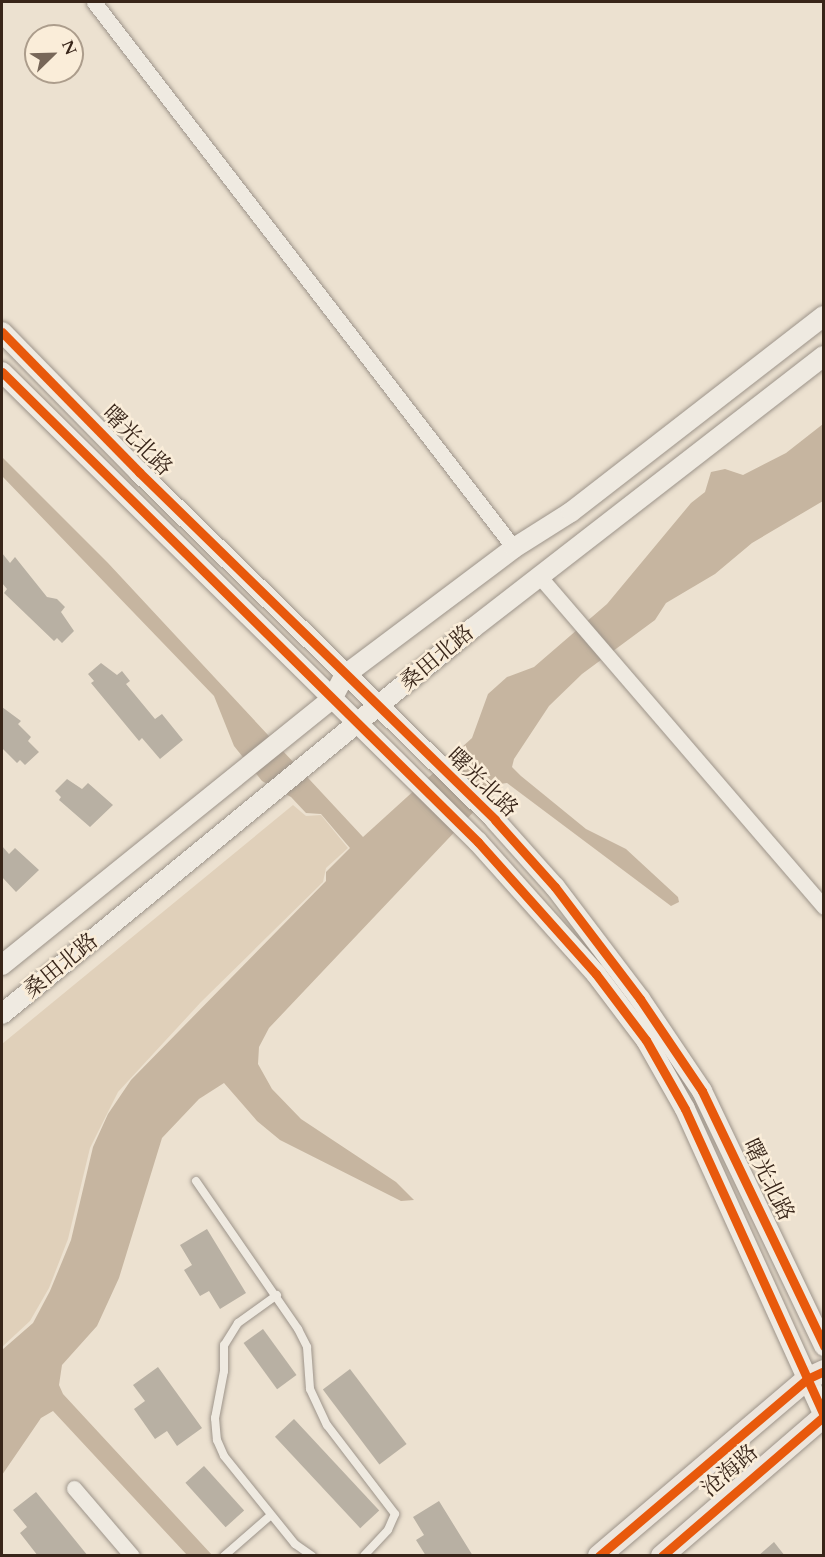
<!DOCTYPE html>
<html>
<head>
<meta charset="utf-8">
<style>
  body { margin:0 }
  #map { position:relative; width:825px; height:1557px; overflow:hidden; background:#ece1d0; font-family:Cardo,"Noto Serif SC",serif }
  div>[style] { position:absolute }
  .green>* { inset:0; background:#e0d0ba }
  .water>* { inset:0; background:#c6b5a0 }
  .building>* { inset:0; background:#b8b0a3; transform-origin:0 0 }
  .roads { filter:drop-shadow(0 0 2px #9d948a) drop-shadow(0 0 2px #9d948a) }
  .service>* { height:8px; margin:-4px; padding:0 4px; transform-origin:4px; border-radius:4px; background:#efeae1 }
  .minor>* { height:15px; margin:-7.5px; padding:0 7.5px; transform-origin:7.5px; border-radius:7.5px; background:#efeae1 }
  .secondary>* { height:20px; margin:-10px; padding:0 10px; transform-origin:10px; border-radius:10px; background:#efeae1 }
  .primary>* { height:22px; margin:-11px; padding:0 11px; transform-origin:11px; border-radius:11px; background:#ece5dc }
  .cycleway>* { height:9px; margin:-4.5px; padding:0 4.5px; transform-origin:4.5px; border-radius:4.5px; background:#e8590c }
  span { translate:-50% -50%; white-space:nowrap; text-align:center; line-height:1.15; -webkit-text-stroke:5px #faedd9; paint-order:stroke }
  .street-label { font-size:22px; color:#382519 }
  .frame { position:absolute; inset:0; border:3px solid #382519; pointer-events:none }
  .north { position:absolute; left:24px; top:24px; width:60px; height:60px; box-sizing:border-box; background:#faedd9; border:2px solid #ac9d8c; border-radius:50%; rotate:67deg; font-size:16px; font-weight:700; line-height:24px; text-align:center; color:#382519 }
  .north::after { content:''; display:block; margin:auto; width:21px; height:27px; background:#776759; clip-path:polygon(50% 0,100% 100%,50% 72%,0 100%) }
</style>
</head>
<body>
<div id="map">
  <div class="green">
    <div style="clip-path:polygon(293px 805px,306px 816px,321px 815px,348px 848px,326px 868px,323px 882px,201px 1002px,118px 1092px,90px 1148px,68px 1239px,49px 1288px,30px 1321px,2px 1347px,2px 1044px)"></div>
  </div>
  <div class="water">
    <div style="clip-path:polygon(823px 424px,823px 501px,752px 543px,715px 574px,666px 603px,655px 620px,582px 674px,549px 706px,514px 759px,512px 767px,521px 776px,586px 829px,626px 849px,678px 897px,679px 902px,671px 906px,507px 783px,500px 784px,269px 1028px,259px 1047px,258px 1064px,272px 1089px,301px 1119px,396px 1182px,414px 1200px,401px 1201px,280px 1140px,257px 1121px,224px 1083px,199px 1099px,162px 1138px,119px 1278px,97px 1326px,62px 1365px,59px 1385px,63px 1394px,212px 1555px,187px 1555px,53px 1411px,41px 1418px,2px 1475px,2px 1350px,33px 1323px,50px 1291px,71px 1240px,93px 1147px,108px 1114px,131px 1080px,326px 881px,326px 872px,350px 848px,321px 814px,306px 813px,291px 797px,262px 781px,234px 746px,214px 696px,2px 476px,2px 457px,108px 563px,363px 837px,472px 738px,488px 694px,507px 677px,534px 667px,607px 604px,691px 503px,705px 492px,711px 472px,725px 469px,743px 475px,786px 453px)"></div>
  </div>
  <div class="building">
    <div style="clip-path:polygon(2px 553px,10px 563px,15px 557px,47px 597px,57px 599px,65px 607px,61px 612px,74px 631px,62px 643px,57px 638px,54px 641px,4px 593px,7px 589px,2px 583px)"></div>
    <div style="clip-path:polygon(101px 663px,117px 675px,122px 671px,130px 681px,126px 684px,155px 719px,162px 714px,183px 740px,160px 759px,142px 738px,139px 741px,91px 683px,94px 681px,88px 674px)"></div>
    <div style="clip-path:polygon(2px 707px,21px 721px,18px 724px,31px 737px,28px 741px,39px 752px,25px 765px,20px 760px,17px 763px,2px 748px)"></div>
    <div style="clip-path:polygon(67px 779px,82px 789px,88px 783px,113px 805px,90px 827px,59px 800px,61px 797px,55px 791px)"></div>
    <div style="clip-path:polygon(2px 846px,9px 854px,15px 848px,39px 870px,16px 892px,2px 877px)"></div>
    <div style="clip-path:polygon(207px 1229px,246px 1293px,220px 1309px,209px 1291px,200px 1296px,184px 1270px,192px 1265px,180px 1245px)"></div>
    <div style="left:263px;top:1329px;width:57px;height:24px;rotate:54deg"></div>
    <div style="clip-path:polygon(158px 1367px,202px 1428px,177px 1446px,167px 1431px,155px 1439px,134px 1409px,145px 1401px,133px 1385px)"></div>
    <div style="left:350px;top:1369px;width:94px;height:34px;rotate:53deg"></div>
    <div style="left:294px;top:1419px;width:125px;height:26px;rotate:47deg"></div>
    <div style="left:204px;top:1466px;width:60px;height:25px;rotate:48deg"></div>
    <div style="clip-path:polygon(36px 1492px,88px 1556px,38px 1556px,20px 1533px,27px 1527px,13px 1510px)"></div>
    <div style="clip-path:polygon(439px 1501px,473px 1556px,426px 1556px,416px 1540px,424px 1535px,413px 1517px)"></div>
    <div style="clip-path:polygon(774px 1542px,785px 1556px,758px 1556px)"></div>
  </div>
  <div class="roads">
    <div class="service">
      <div style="left:196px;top:1181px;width:180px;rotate:55.4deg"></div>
      <div style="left:298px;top:1329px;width:20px;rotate:63deg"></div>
      <div style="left:307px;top:1347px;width:42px;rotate:85.9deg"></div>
      <div style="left:310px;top:1389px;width:40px;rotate:65deg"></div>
      <div style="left:327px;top:1425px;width:112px;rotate:52.6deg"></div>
      <div style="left:395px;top:1514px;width:17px;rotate:114deg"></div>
      <div style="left:388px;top:1530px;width:35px;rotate:133deg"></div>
      <div style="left:277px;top:1295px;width:48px;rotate:144.3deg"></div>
      <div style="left:238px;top:1323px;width:26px;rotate:122deg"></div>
      <div style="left:224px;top:1345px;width:26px;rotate:90deg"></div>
      <div style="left:224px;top:1371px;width:48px;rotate:100.8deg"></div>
      <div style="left:215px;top:1418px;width:22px;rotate:85deg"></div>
      <div style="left:217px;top:1440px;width:17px;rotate:66deg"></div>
      <div style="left:224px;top:1456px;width:113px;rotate:51.1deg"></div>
      <div style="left:295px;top:1544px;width:21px;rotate:35deg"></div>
      <div style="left:224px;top:1556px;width:62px;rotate:-41.1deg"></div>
    </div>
    <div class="minor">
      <div style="left:94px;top:2px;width:689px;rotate:52.43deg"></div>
      <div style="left:540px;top:577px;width:435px;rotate:49.3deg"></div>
      <div style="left:74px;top:1488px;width:89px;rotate:49.5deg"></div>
    </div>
    <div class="secondary">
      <div style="left:2px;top:332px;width:196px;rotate:45.6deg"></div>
      <div style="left:139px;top:472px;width:498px;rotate:44.3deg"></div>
      <div style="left:495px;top:820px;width:90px;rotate:48.2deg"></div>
      <div style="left:555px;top:887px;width:141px;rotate:52.8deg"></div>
      <div style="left:640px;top:999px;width:111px;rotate:56deg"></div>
      <div style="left:702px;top:1091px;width:283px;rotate:64.4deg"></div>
      <div style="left:2px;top:372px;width:669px;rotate:44.64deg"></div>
      <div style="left:478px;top:842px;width:177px;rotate:48.2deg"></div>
      <div style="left:596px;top:974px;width:83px;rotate:52.9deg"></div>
      <div style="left:646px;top:1040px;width:79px;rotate:60.5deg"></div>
      <div style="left:685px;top:1109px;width:337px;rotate:65.6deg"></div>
      <div style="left:2px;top:965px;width:424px;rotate:-38.9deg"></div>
      <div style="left:332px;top:699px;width:27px;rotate:-62deg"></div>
      <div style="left:345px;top:675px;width:211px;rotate:-36.9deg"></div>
      <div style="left:514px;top:548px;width:67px;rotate:-32.3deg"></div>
      <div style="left:571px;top:512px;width:320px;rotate:-37.8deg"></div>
      <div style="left:2px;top:1014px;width:609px;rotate:-39.34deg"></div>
      <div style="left:473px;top:628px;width:444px;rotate:-37.8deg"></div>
    </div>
    <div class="primary">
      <div style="left:599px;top:1556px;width:273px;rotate:-40.4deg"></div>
      <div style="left:807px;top:1379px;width:19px;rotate:-25deg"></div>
      <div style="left:662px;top:1556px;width:214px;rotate:-40.8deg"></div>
    </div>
  </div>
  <div class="cycleway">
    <div style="left:2px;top:332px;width:196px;rotate:45.6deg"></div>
    <div style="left:139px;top:472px;width:498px;rotate:44.3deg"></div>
    <div style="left:495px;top:820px;width:90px;rotate:48.2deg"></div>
    <div style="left:555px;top:887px;width:141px;rotate:52.8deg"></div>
    <div style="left:640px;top:999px;width:111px;rotate:56deg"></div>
    <div style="left:702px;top:1091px;width:283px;rotate:64.4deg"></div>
    <div style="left:2px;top:372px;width:669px;rotate:44.64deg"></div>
    <div style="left:478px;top:842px;width:177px;rotate:48.2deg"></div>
    <div style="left:596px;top:974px;width:83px;rotate:52.9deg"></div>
    <div style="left:646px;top:1040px;width:79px;rotate:60.5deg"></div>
    <div style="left:685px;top:1109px;width:337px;rotate:65.6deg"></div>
    <div style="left:599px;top:1556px;width:273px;rotate:-40.4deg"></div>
    <div style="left:807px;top:1379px;width:19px;rotate:-25deg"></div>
    <div style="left:662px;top:1556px;width:214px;rotate:-40.8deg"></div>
  </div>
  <div class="street-label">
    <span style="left:137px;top:441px;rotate:45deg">曙光北路</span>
    <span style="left:437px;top:658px;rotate:-40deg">桑田北路</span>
    <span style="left:482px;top:783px;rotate:44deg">曙光北路</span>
    <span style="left:61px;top:966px;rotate:-39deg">桑田北路</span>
    <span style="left:768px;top:1180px;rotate:64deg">曙光北路</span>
    <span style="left:730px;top:1471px;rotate:-41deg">沧海路</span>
  </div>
  <div class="frame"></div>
  <div class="north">N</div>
</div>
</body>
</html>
